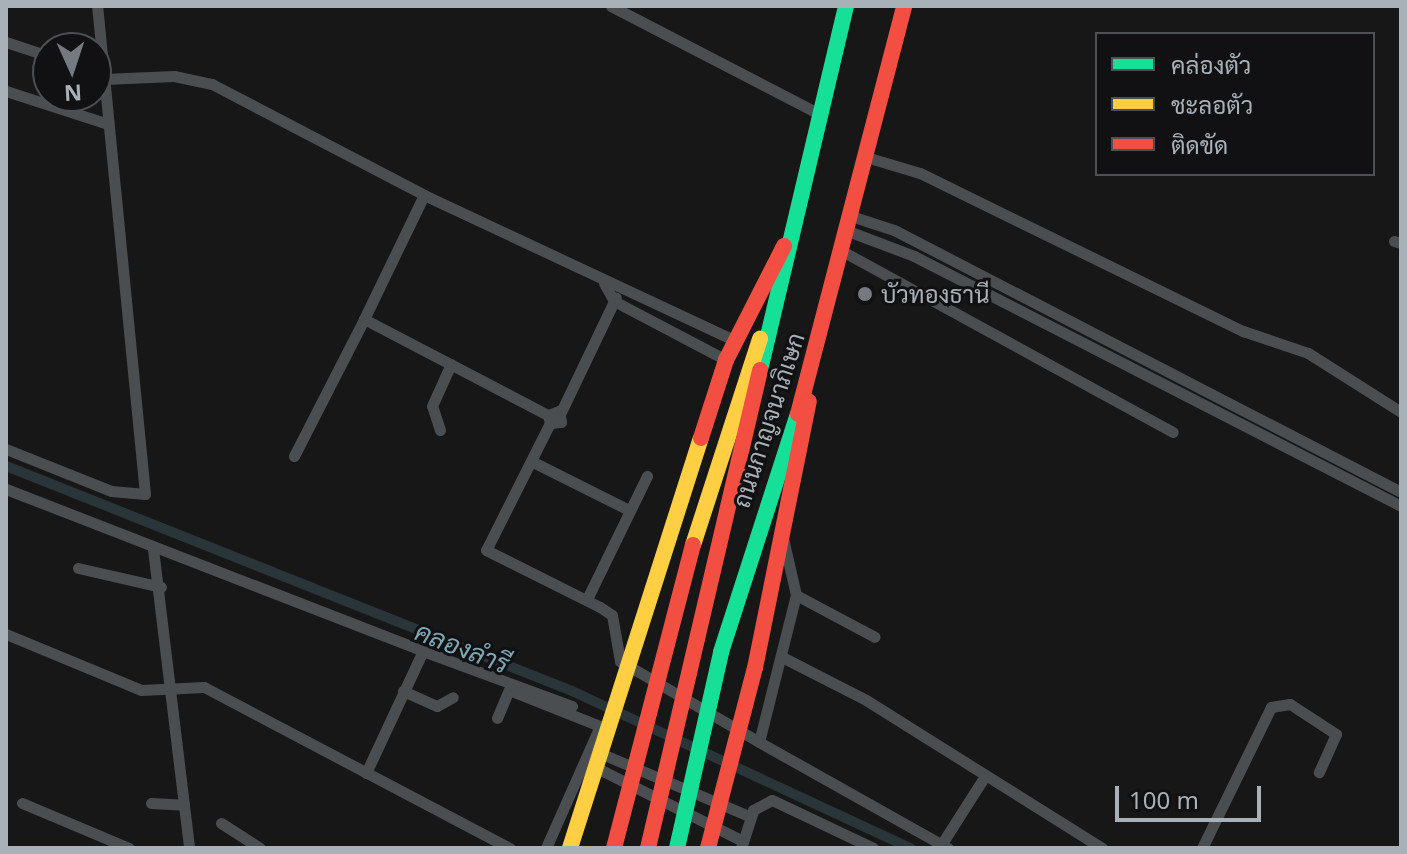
<!DOCTYPE html>
<html>
<head>
<meta charset="utf-8">
<style>
  body { margin:0 }
  #map { position:relative; width:1407px; height:854px; overflow:hidden; background:#171717; font-family:"Noto Sans",Sarabun,sans-serif }
  div>[style] { position:absolute }
  .canal>* { height:10px; margin:-5px; padding:0 5px; transform-origin:5px; border-radius:5px; background:#2a3539 }
  .street>* { height:11px; margin:-5.5px; padding:0 5.5px; transform-origin:5.5px; border-radius:5.5px; background:#4b4e50 }
  .fast>* { height:16px; margin:-8px; padding:0 8px; transform-origin:8px; border-radius:8px; background:#16e098 }
  .slow>* { height:16px; margin:-8px; padding:0 8px; transform-origin:8px; border-radius:8px; background:#ffcf43 }
  .jam>* { height:16px; margin:-8px; padding:0 8px; transform-origin:8px; border-radius:8px; background:#f24e42 }
  .dots>* { width:22px; height:22px; translate:-50% -50%; box-sizing:border-box; border:4px solid #111113; border-radius:50% }
  span { translate:-50% -50%; white-space:nowrap; text-align:center; line-height:1.15; -webkit-text-stroke:6px #111113; paint-order:stroke }
  .poi-label { font-size:24px; color:#a8b0b8 }
  .left { translate:0 -50%; text-align:left }
  .street-label { font-size:24px; color:#a8b0b8 }
  .water-label { font-size:26px; color:#7fa6b3; font-style:italic }
  .frame { position:absolute; inset:0; border:8px solid #a8b0b8; pointer-events:none }
  .legend { position:absolute; left:1095px; top:32px; width:280px; height:144px; box-sizing:border-box; background:#111113; border:2px solid #4d5155; margin:0; padding:10px 14px; list-style:none; font-size:24px; color:#a8b0b8 }
  .legend li { display:flex; align-items:center; gap:16px; height:40px }
  .legend b { width:40px; border:2px solid #4d5155 }
  .north { position:absolute; left:32px; top:32px; width:80px; height:80px; box-sizing:border-box; background:#111113; border:2px solid #4d5155; border-radius:50%; rotate:177deg; font-size:22px; font-weight:700; line-height:32px; text-align:center; color:#a8b0b8 }
  .north::after { content:''; display:block; margin:auto; width:28px; height:36px; background:#757a80; clip-path:polygon(50% 0,100% 100%,50% 72%,0 100%) }
  .scale { position:absolute; left:1115px; top:786px; width:146px; height:36px; box-sizing:border-box; border:4px solid #a8b0b8; border-top:0; padding-left:10px; font-size:24px; line-height:28px; white-space:nowrap; color:#a8b0b8; -webkit-text-stroke:6px #111113; paint-order:stroke }
</style>
</head>
<body>
<div id="map">
  <div class="canal">
    <div style="left:6px;top:466px;width:609px;rotate:21.68deg"></div>
    <div style="left:572px;top:691px;width:374px;rotate:24.9deg"></div>
  </div>
  <div class="street">
    <div style="left:611px;top:6px;width:234px;rotate:27.4deg"></div>
    <div style="left:6px;top:42px;width:44px;rotate:18.4deg"></div>
    <div style="left:104px;top:79px;width:70px;rotate:-2.5deg"></div>
    <div style="left:174px;top:76px;width:39px;rotate:12deg"></div>
    <div style="left:212px;top:84px;width:239px;rotate:27.6deg"></div>
    <div style="left:424px;top:195px;width:342px;rotate:25.1deg"></div>
    <div style="left:6px;top:91px;width:104px;rotate:17.9deg"></div>
    <div style="left:866px;top:157px;width:56px;rotate:16.5deg"></div>
    <div style="left:920px;top:173px;width:360px;rotate:26.1deg"></div>
    <div style="left:1243px;top:331px;width:69px;rotate:18.7deg"></div>
    <div style="left:1308px;top:353px;width:110px;rotate:32.4deg"></div>
    <div style="left:424px;top:195px;width:138px;rotate:115.8deg"></div>
    <div style="left:364px;top:319px;width:208px;rotate:27.6deg"></div>
    <div style="left:851px;top:216px;width:45px;rotate:18deg"></div>
    <div style="left:894px;top:230px;width:571px;rotate:27.33deg"></div>
    <div style="left:848px;top:231px;width:71px;rotate:20.7deg"></div>
    <div style="left:914px;top:256px;width:547px;rotate:27.17deg"></div>
    <div style="left:1394px;top:241px;width:7px;rotate:16deg"></div>
    <div style="left:842px;top:251px;width:377px;rotate:28.7deg"></div>
    <div style="left:604px;top:283px;width:21px;rotate:61deg"></div>
    <div style="left:614px;top:301px;width:127px;rotate:27.8deg"></div>
    <div style="left:561px;top:412px;width:127px;rotate:-64.4deg"></div>
    <div style="left:550px;top:423px;width:11px;rotate:-5deg"></div>
    <div style="left:561px;top:422px;width:11px;rotate:-100deg"></div>
    <div style="left:559px;top:411px;width:12px;rotate:160deg"></div>
    <div style="left:548px;top:415px;width:8px;rotate:76deg"></div>
    <div style="left:550px;top:423px;width:142px;rotate:116.7deg"></div>
    <div style="left:486px;top:550px;width:127px;rotate:26.6deg"></div>
    <div style="left:600px;top:607px;width:14px;rotate:34deg"></div>
    <div style="left:612px;top:615px;width:47px;rotate:80.1deg"></div>
    <div style="left:620px;top:661px;width:161px;rotate:30.2deg"></div>
    <div style="left:759px;top:742px;width:152px;rotate:-75.9deg"></div>
    <div style="left:796px;top:595px;width:63px;rotate:-102.9deg"></div>
    <div style="left:440px;top:430px;width:25px;rotate:-108deg"></div>
    <div style="left:432px;top:406px;width:46px;rotate:-65.7deg"></div>
    <div style="left:6px;top:449px;width:113px;rotate:21.8deg"></div>
    <div style="left:111px;top:491px;width:34px;rotate:5deg"></div>
    <div style="left:145px;top:494px;width:490px;rotate:-95.6deg"></div>
    <div style="left:294px;top:456px;width:154px;rotate:-62.9deg"></div>
    <div style="left:533px;top:462px;width:107px;rotate:26.6deg"></div>
    <div style="left:6px;top:489px;width:447px;rotate:21.2deg"></div>
    <div style="left:153px;top:549px;width:301px;rotate:83.1deg"></div>
    <div style="left:78px;top:568px;width:85px;rotate:12.9deg"></div>
    <div style="left:796px;top:595px;width:89px;rotate:28deg"></div>
    <div style="left:587px;top:599px;width:137px;rotate:-64deg"></div>
    <div style="left:6px;top:634px;width:146px;rotate:22.5deg"></div>
    <div style="left:141px;top:690px;width:63px;rotate:-2.7deg"></div>
    <div style="left:204px;top:687px;width:346px;rotate:27.8deg"></div>
    <div style="left:784px;top:658px;width:92px;rotate:27.1deg"></div>
    <div style="left:866px;top:700px;width:279px;rotate:32.1deg"></div>
    <div style="left:403px;top:691px;width:37px;rotate:24deg"></div>
    <div style="left:437px;top:706px;width:18px;rotate:-29deg"></div>
    <div style="left:497px;top:718px;width:30px;rotate:-67deg"></div>
    <div style="left:509px;top:690px;width:98px;rotate:21.6deg"></div>
    <div style="left:600px;top:726px;width:133px;rotate:113.9deg"></div>
    <div style="left:759px;top:742px;width:217px;rotate:29.3deg"></div>
    <div style="left:595px;top:751px;width:167px;rotate:22.9deg"></div>
    <div style="left:593px;top:766px;width:168px;rotate:26.6deg"></div>
    <div style="left:366px;top:773px;width:135px;rotate:-65deg"></div>
    <div style="left:423px;top:651px;width:159px;rotate:20.3deg"></div>
    <div style="left:22px;top:803px;width:116px;rotate:22.8deg"></div>
    <div style="left:151px;top:803px;width:33px;rotate:3deg"></div>
    <div style="left:221px;top:823px;width:46px;rotate:32.7deg"></div>
    <div style="left:941px;top:845px;width:82px;rotate:-57.5deg"></div>
    <div style="left:741px;top:848px;width:40px;rotate:-72deg"></div>
    <div style="left:753px;top:810px;width:21px;rotate:-28deg"></div>
    <div style="left:772px;top:800px;width:112px;rotate:25.4deg"></div>
    <div style="left:1202px;top:848px;width:157px;rotate:-63.9deg"></div>
    <div style="left:1271px;top:707px;width:19px;rotate:-9deg"></div>
    <div style="left:1290px;top:704px;width:55px;rotate:33.1deg"></div>
    <div style="left:1336px;top:734px;width:42px;rotate:114.1deg"></div>
  </div>
  <div class="fast">
    <div style="left:760px;top:370px;width:374px;rotate:-76.7deg"></div>
    <div style="left:677px;top:848px;width:201px;rotate:-77.3deg"></div>
    <div style="left:721px;top:652px;width:250px;rotate:-72.1deg"></div>
  </div>
  <div class="slow">
    <div style="left:693px;top:545px;width:217px;rotate:-72deg"></div>
    <div style="left:570px;top:848px;width:430px;rotate:-72.3deg"></div>
  </div>
  <div class="jam">
    <div style="left:798px;top:414px;width:422px;rotate:-75.4deg"></div>
    <div style="left:701px;top:438px;width:82px;rotate:-72.2deg"></div>
    <div style="left:726px;top:360px;width:128px;rotate:-63deg"></div>
    <div style="left:614px;top:848px;width:313px;rotate:-75.4deg"></div>
    <div style="left:648px;top:848px;width:491px;rotate:-76.8deg"></div>
    <div style="left:708px;top:848px;width:186px;rotate:-75.4deg"></div>
    <div style="left:755px;top:668px;width:272px;rotate:-78.6deg"></div>
  </div>
  <div class="dots">
    <div style="left:865px;top:294px;background:#757a80"></div>
  </div>
  <div class="poi-label">
    <span class="left" style="left:881px;top:294px">บัวทองธานี</span>
  </div>
  <div class="street-label">
    <span style="left:768px;top:420px;rotate:-72deg">ถนนกาญจนาภิเษก</span>
  </div>
  <div class="water-label">
    <span style="left:462px;top:648px;rotate:21deg">คลองลำรี</span>
  </div>
  <div class="frame"></div>
  <ul class="legend">
  <li><b style="height:10px;background:#16e098"></b>คล่องตัว</li>
  <li><b style="height:10px;background:#ffcf43"></b>ชะลอตัว</li>
  <li><b style="height:10px;background:#f24e42"></b>ติดขัด</li>
  </ul>
  <div class="north">N</div>
  <div class="scale">100 m</div>
</div>
</body>
</html>
